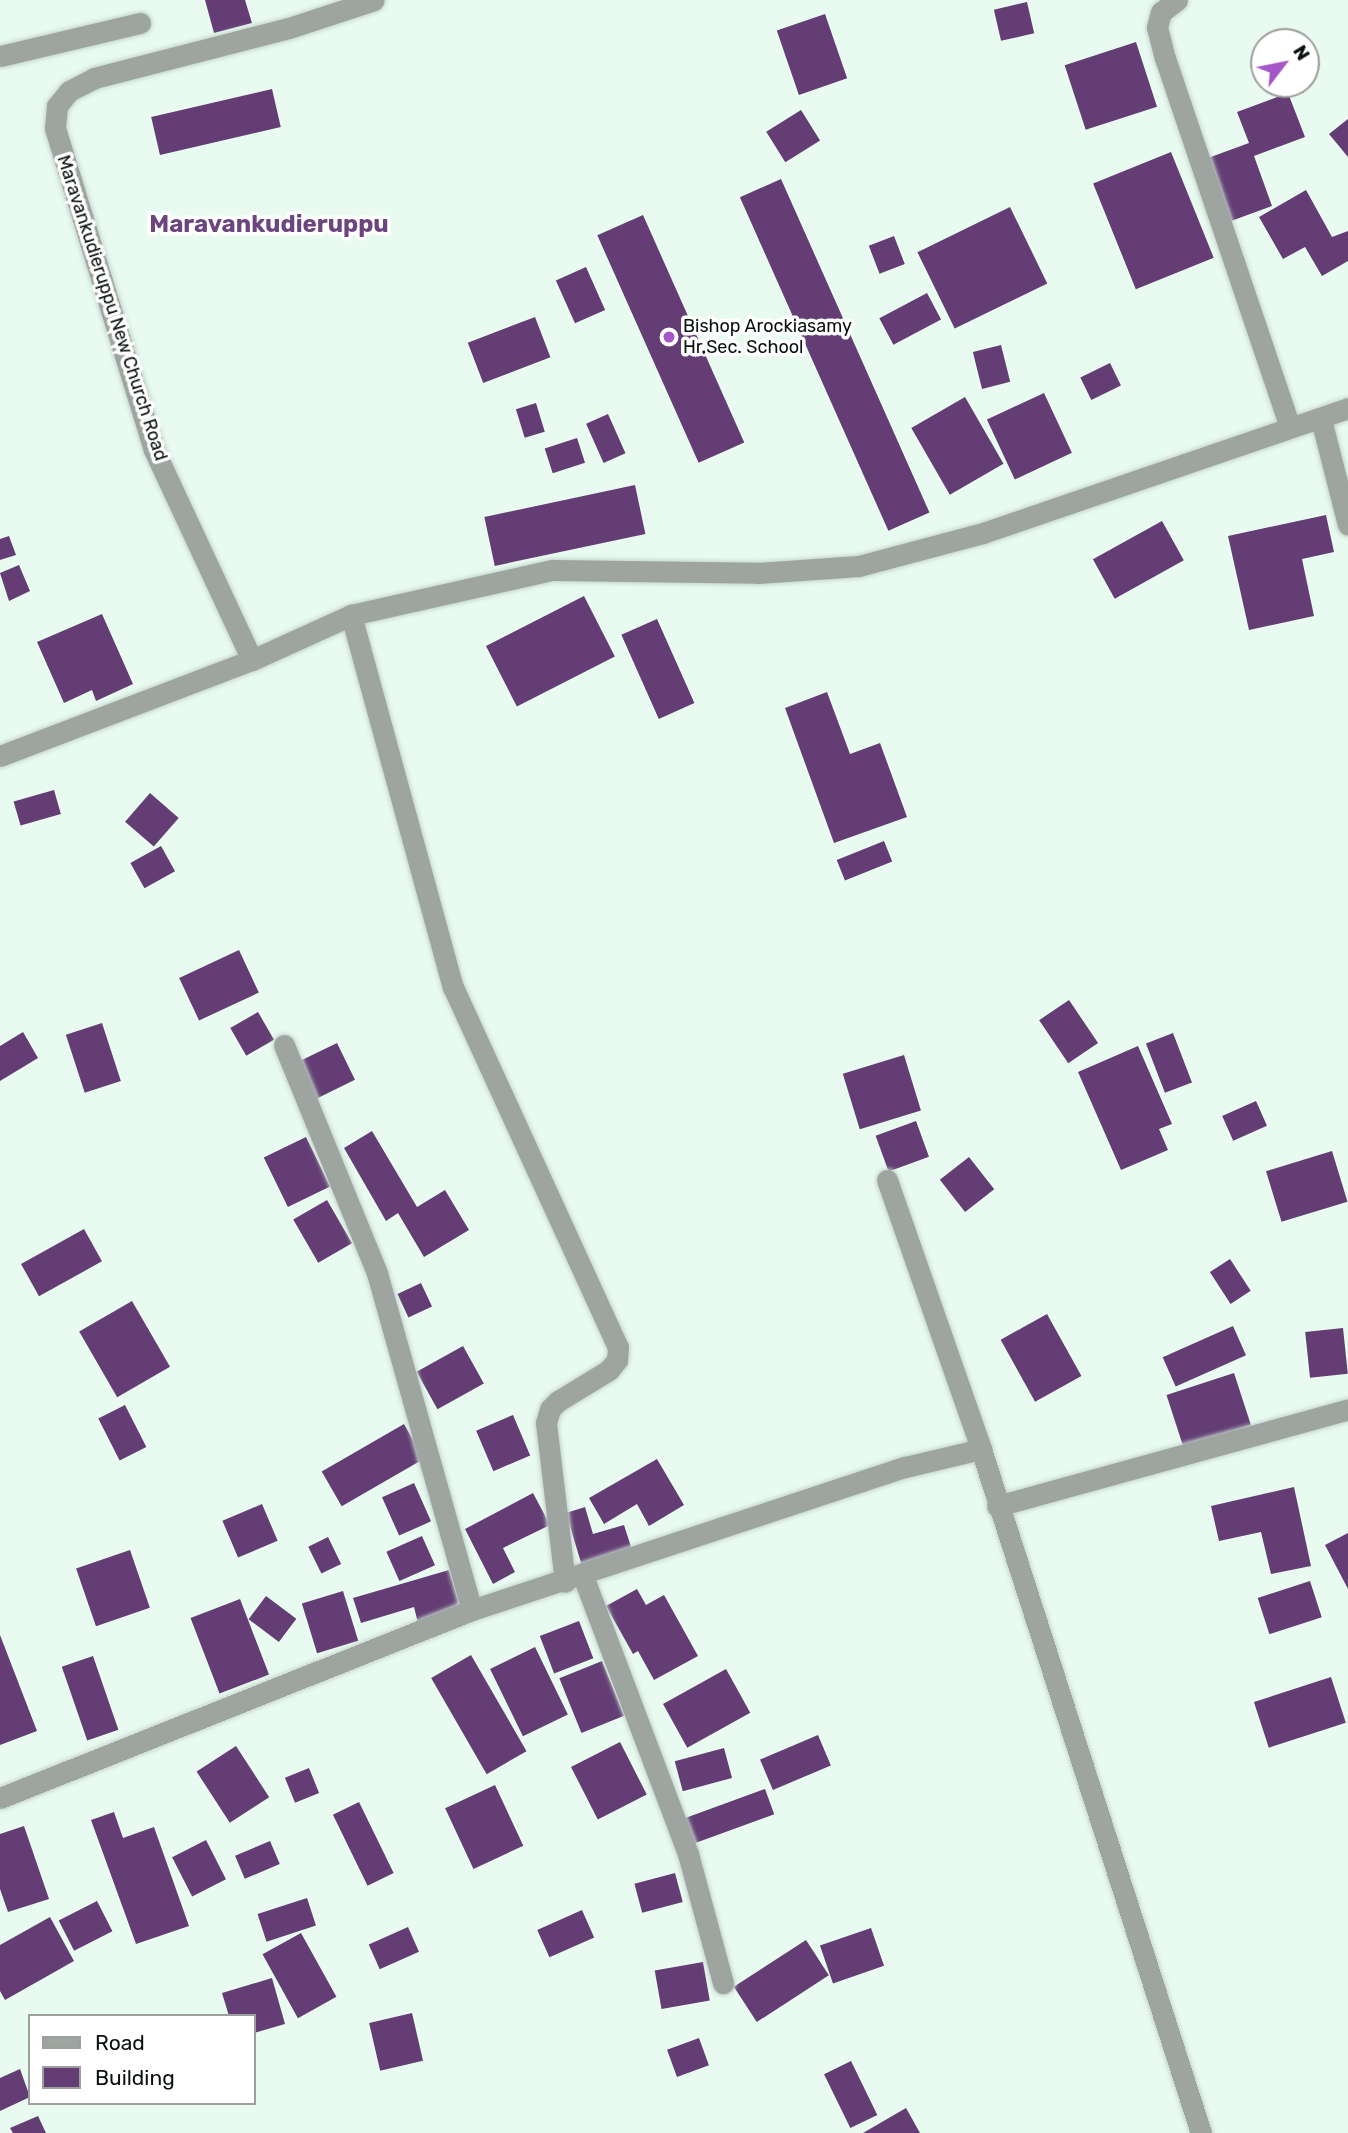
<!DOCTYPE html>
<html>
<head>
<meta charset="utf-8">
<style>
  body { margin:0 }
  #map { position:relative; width:1348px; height:2133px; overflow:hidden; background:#e9fbf1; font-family:Rubik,sans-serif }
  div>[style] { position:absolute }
  .building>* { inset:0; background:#633d74; transform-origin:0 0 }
  .roads { filter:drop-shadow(0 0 2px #c5d5cd) drop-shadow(0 0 2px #c5d5cd) }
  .street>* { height:21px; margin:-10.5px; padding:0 10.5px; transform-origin:10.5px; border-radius:10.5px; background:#9ea5a1 }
  .dots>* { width:19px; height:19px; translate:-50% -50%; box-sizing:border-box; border:4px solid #fff; border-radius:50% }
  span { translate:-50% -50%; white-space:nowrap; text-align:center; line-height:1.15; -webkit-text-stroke:7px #fff; paint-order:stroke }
  .street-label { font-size:18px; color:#0a100d }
  .poi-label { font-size:18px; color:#0a100d }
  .left { translate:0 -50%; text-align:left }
  .district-label { font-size:24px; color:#6c457e; font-weight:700 }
  .legend { position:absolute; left:28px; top:2014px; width:228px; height:91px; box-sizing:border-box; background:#fff; border:2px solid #9d9f9e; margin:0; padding:9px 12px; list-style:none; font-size:21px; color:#0a100d }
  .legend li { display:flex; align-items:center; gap:14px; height:35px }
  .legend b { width:35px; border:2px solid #9d9f9e }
  .north { position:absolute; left:1250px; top:28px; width:70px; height:70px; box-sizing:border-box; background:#fff; border:2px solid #9d9f9e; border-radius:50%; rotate:58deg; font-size:19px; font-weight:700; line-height:28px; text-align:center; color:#0a100d }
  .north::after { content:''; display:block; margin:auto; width:24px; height:32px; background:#a556c7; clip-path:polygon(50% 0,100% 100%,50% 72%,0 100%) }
</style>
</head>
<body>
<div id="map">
  <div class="building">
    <div style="clip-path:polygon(205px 0,245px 0,252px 23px,214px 33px)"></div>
    <div style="left:1027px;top:2px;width:32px;height:34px;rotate:77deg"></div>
    <div style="left:825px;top:14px;width:68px;height:51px;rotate:71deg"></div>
    <div style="left:1136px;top:42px;width:68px;height:75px;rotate:72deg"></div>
    <div style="left:272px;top:89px;width:39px;height:124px;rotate:77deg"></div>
    <div style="clip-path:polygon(1288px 93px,1305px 137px,1254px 156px,1272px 206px,1231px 221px,1208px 158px,1249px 143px,1237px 112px)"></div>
    <div style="left:801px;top:110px;width:36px;height:41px;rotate:58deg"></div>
    <div style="clip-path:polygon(1348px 119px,1348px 157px,1329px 134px)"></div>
    <div style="left:1171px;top:152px;width:114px;height:84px;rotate:68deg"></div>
    <div style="left:781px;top:179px;width:365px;height:45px;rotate:66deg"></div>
    <div style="clip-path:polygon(1306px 190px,1332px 237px,1348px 231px,1348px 261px,1322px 276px,1305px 247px,1283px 259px,1259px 217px)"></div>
    <div style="left:1010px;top:207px;width:85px;height:103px;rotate:64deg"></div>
    <div style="left:643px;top:215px;width:249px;height:50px;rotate:66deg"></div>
    <div style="left:894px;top:236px;width:30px;height:27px;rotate:69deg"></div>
    <div style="left:586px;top:267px;width:47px;height:33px;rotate:66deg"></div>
    <div style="left:927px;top:293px;width:30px;height:54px;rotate:62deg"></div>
    <div style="left:535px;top:317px;width:43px;height:72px;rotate:69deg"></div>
    <div style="left:1001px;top:345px;width:38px;height:29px;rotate:76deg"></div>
    <div style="left:1110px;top:363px;width:25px;height:33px;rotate:64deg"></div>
    <div style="left:1044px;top:393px;width:66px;height:63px;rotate:65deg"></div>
    <div style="left:965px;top:397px;width:77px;height:62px;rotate:60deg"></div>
    <div style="left:536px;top:403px;width:30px;height:21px;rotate:73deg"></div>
    <div style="left:608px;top:414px;width:43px;height:24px;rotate:66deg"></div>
    <div style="left:577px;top:438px;width:26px;height:34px;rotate:72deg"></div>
    <div style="left:635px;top:485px;width:50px;height:154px;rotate:78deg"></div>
    <div style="clip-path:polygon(1326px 515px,1334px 552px,1302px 559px,1314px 616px,1249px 630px,1228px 536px)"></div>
    <div style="left:1162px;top:521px;width:45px;height:79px;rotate:61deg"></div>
    <div style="clip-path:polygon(9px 536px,16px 555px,0 560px,0 539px)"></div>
    <div style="clip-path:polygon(19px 565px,30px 591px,9px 601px,0 573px)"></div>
    <div style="left:584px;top:596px;width:68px;height:110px;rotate:63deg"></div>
    <div style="clip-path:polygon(102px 614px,133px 684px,96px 701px,92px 690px,64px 703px,37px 642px)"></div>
    <div style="left:657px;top:619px;width:92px;height:39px;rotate:66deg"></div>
    <div style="clip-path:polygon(827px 692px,850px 754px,880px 743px,907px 817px,834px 843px,785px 708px)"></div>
    <div style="left:54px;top:790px;width:25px;height:42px;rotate:74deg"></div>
    <div style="left:150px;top:793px;width:38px;height:38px;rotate:41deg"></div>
    <div style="left:884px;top:841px;width:22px;height:51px;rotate:68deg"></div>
    <div style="left:161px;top:846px;width:29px;height:35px;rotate:61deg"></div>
    <div style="left:239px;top:950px;width:47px;height:66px;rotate:65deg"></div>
    <div style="left:1069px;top:1000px;width:52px;height:36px;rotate:56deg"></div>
    <div style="left:258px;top:1012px;width:32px;height:32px;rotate:60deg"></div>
    <div style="left:102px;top:1023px;width:61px;height:38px;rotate:72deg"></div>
    <div style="clip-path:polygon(23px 1032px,38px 1058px,0 1081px,0 1046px)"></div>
    <div style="left:1173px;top:1033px;width:53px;height:29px;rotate:69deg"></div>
    <div style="left:337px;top:1043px;width:41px;height:43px;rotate:64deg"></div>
    <div style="clip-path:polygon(1138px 1046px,1172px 1124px,1159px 1129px,1168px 1150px,1121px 1170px,1078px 1072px)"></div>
    <div style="left:904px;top:1055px;width:58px;height:64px;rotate:73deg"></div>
    <div style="left:1256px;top:1101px;width:27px;height:37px;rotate:66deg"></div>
    <div style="left:916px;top:1121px;width:38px;height:43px;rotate:70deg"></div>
    <div style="clip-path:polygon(372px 1131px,417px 1207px,445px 1190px,469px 1230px,424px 1257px,398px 1213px,386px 1221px,344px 1148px)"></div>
    <div style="left:306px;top:1137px;width:55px;height:47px;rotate:64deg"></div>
    <div style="left:1332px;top:1151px;width:53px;height:69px;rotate:73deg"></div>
    <div style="left:969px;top:1157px;width:41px;height:37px;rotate:52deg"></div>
    <div style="left:327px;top:1200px;width:50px;height:39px;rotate:60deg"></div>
    <div style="left:84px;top:1229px;width:37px;height:72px;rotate:61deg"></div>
    <div style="left:1230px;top:1259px;width:38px;height:24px;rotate:57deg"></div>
    <div style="left:421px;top:1283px;width:26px;height:26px;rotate:65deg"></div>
    <div style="left:132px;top:1301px;width:76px;height:61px;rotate:60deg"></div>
    <div style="left:1047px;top:1314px;width:71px;height:53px;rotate:61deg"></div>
    <div style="left:1233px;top:1326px;width:32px;height:77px;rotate:66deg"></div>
    <div style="left:1343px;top:1328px;width:46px;height:38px;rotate:84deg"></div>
    <div style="left:463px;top:1346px;width:43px;height:53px;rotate:61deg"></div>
    <div style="left:1234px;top:1373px;width:55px;height:71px;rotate:72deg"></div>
    <div style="left:125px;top:1405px;width:47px;height:30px;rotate:63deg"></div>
    <div style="left:513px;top:1415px;width:44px;height:40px;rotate:67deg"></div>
    <div style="left:404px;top:1424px;width:40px;height:95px;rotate:60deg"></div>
    <div style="clip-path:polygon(657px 1459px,684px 1505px,649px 1526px,637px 1504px,604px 1524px,589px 1498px)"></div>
    <div style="left:414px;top:1483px;width:42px;height:35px;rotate:66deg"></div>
    <div style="clip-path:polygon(1294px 1487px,1311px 1566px,1271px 1574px,1261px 1532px,1219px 1541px,1211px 1506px)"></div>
    <div style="clip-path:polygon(533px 1493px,550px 1525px,503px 1548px,515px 1572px,493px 1584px,465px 1529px)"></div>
    <div style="left:262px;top:1504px;width:40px;height:43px;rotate:67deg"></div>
    <div style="clip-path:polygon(585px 1507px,593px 1534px,624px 1525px,632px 1550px,582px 1566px,566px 1513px)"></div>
    <div style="clip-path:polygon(1348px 1533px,1348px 1589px,1325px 1545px)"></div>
    <div style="left:422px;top:1536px;width:32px;height:39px;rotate:66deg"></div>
    <div style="left:328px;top:1537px;width:30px;height:22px;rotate:64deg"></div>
    <div style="left:130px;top:1550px;width:61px;height:57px;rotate:71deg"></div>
    <div style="clip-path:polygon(449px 1570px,461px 1610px,418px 1623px,414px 1607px,361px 1623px,353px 1598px)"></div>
    <div style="left:1310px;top:1581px;width:38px;height:55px;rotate:72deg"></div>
    <div style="clip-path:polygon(637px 1589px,646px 1605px,664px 1595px,698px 1656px,654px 1680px,638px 1651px,633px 1654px,606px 1606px)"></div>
    <div style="left:343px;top:1591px;width:52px;height:43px;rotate:73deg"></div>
    <div style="left:266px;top:1596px;width:38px;height:29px;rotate:37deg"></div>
    <div style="left:240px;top:1599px;width:81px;height:53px;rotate:69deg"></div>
    <div style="left:579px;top:1621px;width:40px;height:42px;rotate:69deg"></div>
    <div style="clip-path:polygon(0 1635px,37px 1731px,0 1745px)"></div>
    <div style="left:535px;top:1647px;width:75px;height:50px;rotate:64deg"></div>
    <div style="left:471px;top:1655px;width:111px;height:46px;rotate:60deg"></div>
    <div style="left:93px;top:1656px;width:78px;height:33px;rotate:71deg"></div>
    <div style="left:602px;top:1661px;width:59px;height:46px;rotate:68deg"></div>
    <div style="left:726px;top:1669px;width:50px;height:72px;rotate:61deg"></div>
    <div style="left:1331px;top:1677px;width:48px;height:81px;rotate:72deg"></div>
    <div style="left:818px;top:1735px;width:33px;height:63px;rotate:67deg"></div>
    <div style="left:620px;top:1742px;width:59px;height:55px;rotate:63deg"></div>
    <div style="left:236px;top:1746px;width:61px;height:47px;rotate:57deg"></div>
    <div style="left:724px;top:1748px;width:31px;height:51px;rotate:75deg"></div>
    <div style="left:309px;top:1768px;width:27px;height:26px;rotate:68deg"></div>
    <div style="left:495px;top:1785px;width:67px;height:55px;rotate:65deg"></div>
    <div style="left:765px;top:1789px;width:27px;height:92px;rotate:70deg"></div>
    <div style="left:359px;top:1802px;width:79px;height:29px;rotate:64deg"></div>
    <div style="clip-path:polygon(114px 1812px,123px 1838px,154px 1827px,189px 1926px,136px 1944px,91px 1820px)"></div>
    <div style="clip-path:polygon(24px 1826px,49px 1899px,8px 1912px,0 1889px,0 1834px)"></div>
    <div style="left:206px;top:1840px;width:44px;height:38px;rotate:63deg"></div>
    <div style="left:270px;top:1841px;width:25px;height:38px;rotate:67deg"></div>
    <div style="left:675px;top:1873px;width:30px;height:42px;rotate:75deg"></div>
    <div style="left:307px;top:1898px;width:29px;height:52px;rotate:72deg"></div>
    <div style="left:97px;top:1901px;width:34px;height:43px;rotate:63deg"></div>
    <div style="left:582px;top:1910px;width:30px;height:49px;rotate:66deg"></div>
    <div style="clip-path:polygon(50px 1917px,74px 1961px,5px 2000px,0 1991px,0 1945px)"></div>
    <div style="left:408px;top:1927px;width:27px;height:43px;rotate:66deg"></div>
    <div style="left:871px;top:1928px;width:40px;height:54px;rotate:71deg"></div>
    <div style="left:301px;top:1933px;width:73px;height:44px;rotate:61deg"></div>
    <div style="left:806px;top:1940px;width:42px;height:86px;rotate:57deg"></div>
    <div style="left:703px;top:1962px;width:39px;height:49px;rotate:80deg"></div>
    <div style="clip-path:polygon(272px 1978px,285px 2024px,254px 2033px,254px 2016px,229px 2016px,222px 1993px)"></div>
    <div style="left:412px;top:2013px;width:49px;height:44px;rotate:77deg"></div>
    <div style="left:699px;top:2038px;width:29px;height:34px;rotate:70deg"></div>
    <div style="left:851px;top:2061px;width:60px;height:30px;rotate:64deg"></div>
    <div style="clip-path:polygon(20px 2069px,30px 2097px,0 2111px,0 2078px)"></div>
    <div style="clip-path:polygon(906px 2108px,920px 2133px,863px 2133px)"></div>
    <div style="clip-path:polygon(38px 2116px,46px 2133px,13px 2133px,10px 2128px)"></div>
  </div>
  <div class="roads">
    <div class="street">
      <div style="left:1177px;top:0;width:20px;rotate:143deg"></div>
      <div style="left:1161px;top:12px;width:16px;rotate:105deg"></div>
      <div style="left:1157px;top:27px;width:32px;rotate:76deg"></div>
      <div style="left:1165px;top:58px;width:390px;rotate:71.3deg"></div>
      <div style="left:0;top:56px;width:144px;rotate:-13.3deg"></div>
      <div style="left:1321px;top:419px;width:109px;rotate:75.7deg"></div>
      <div style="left:351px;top:615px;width:386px;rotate:74.7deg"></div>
      <div style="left:453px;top:987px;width:396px;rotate:65.4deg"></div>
      <div style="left:618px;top:1347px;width:13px;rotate:94deg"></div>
      <div style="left:617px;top:1360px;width:13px;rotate:129deg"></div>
      <div style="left:609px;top:1370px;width:60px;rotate:148.7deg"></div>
      <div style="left:558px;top:1401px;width:11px;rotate:135deg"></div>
      <div style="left:550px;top:1409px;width:15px;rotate:106deg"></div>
      <div style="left:546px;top:1423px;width:160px;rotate:83.2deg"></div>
      <div style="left:252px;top:660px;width:232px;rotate:-115deg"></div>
      <div style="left:154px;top:450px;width:337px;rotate:-107.1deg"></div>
      <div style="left:55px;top:128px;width:22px;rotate:-85deg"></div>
      <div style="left:57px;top:106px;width:19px;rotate:-51deg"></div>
      <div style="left:69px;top:91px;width:28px;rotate:-27deg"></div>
      <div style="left:94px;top:78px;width:201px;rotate:-14.4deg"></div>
      <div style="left:289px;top:28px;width:89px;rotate:-18.2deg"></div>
      <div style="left:0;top:756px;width:270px;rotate:-20.9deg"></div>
      <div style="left:252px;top:660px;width:109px;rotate:-24.4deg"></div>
      <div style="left:351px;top:615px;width:207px;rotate:-12.6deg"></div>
      <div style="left:553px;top:570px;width:205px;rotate:0.8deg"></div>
      <div style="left:758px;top:573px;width:101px;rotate:-4deg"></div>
      <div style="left:859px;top:566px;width:128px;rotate:-14.9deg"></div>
      <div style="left:983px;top:533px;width:386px;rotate:-18.9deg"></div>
      <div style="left:284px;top:1045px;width:246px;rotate:67.8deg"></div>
      <div style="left:377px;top:1273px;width:350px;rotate:74.3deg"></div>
      <div style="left:887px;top:1180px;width:285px;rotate:70.7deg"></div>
      <div style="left:981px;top:1449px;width:719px;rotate:72.17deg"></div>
      <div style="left:997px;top:1506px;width:364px;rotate:-15.4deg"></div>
      <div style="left:583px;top:1576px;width:297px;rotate:69.3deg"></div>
      <div style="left:688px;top:1854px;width:134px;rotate:74.8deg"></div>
      <div style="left:0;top:1798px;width:508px;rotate:-21.72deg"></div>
      <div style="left:472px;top:1610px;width:456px;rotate:-18.3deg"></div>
      <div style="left:905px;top:1467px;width:78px;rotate:-13.3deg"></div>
    </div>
  </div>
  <div class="dots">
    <div style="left:669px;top:337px;background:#a556c7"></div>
  </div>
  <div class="street-label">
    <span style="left:112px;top:308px;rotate:72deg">Maravankudieruppu New Church Road</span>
  </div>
  <div class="poi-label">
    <span class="left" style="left:683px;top:337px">Bishop Arockiasamy<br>Hr.Sec. School</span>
  </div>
  <div class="district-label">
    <span style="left:269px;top:225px">Maravankudieruppu</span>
  </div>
  <ul class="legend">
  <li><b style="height:9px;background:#9ea5a1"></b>Road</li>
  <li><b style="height:19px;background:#633d74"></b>Building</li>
  </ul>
  <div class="north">N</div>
</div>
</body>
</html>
